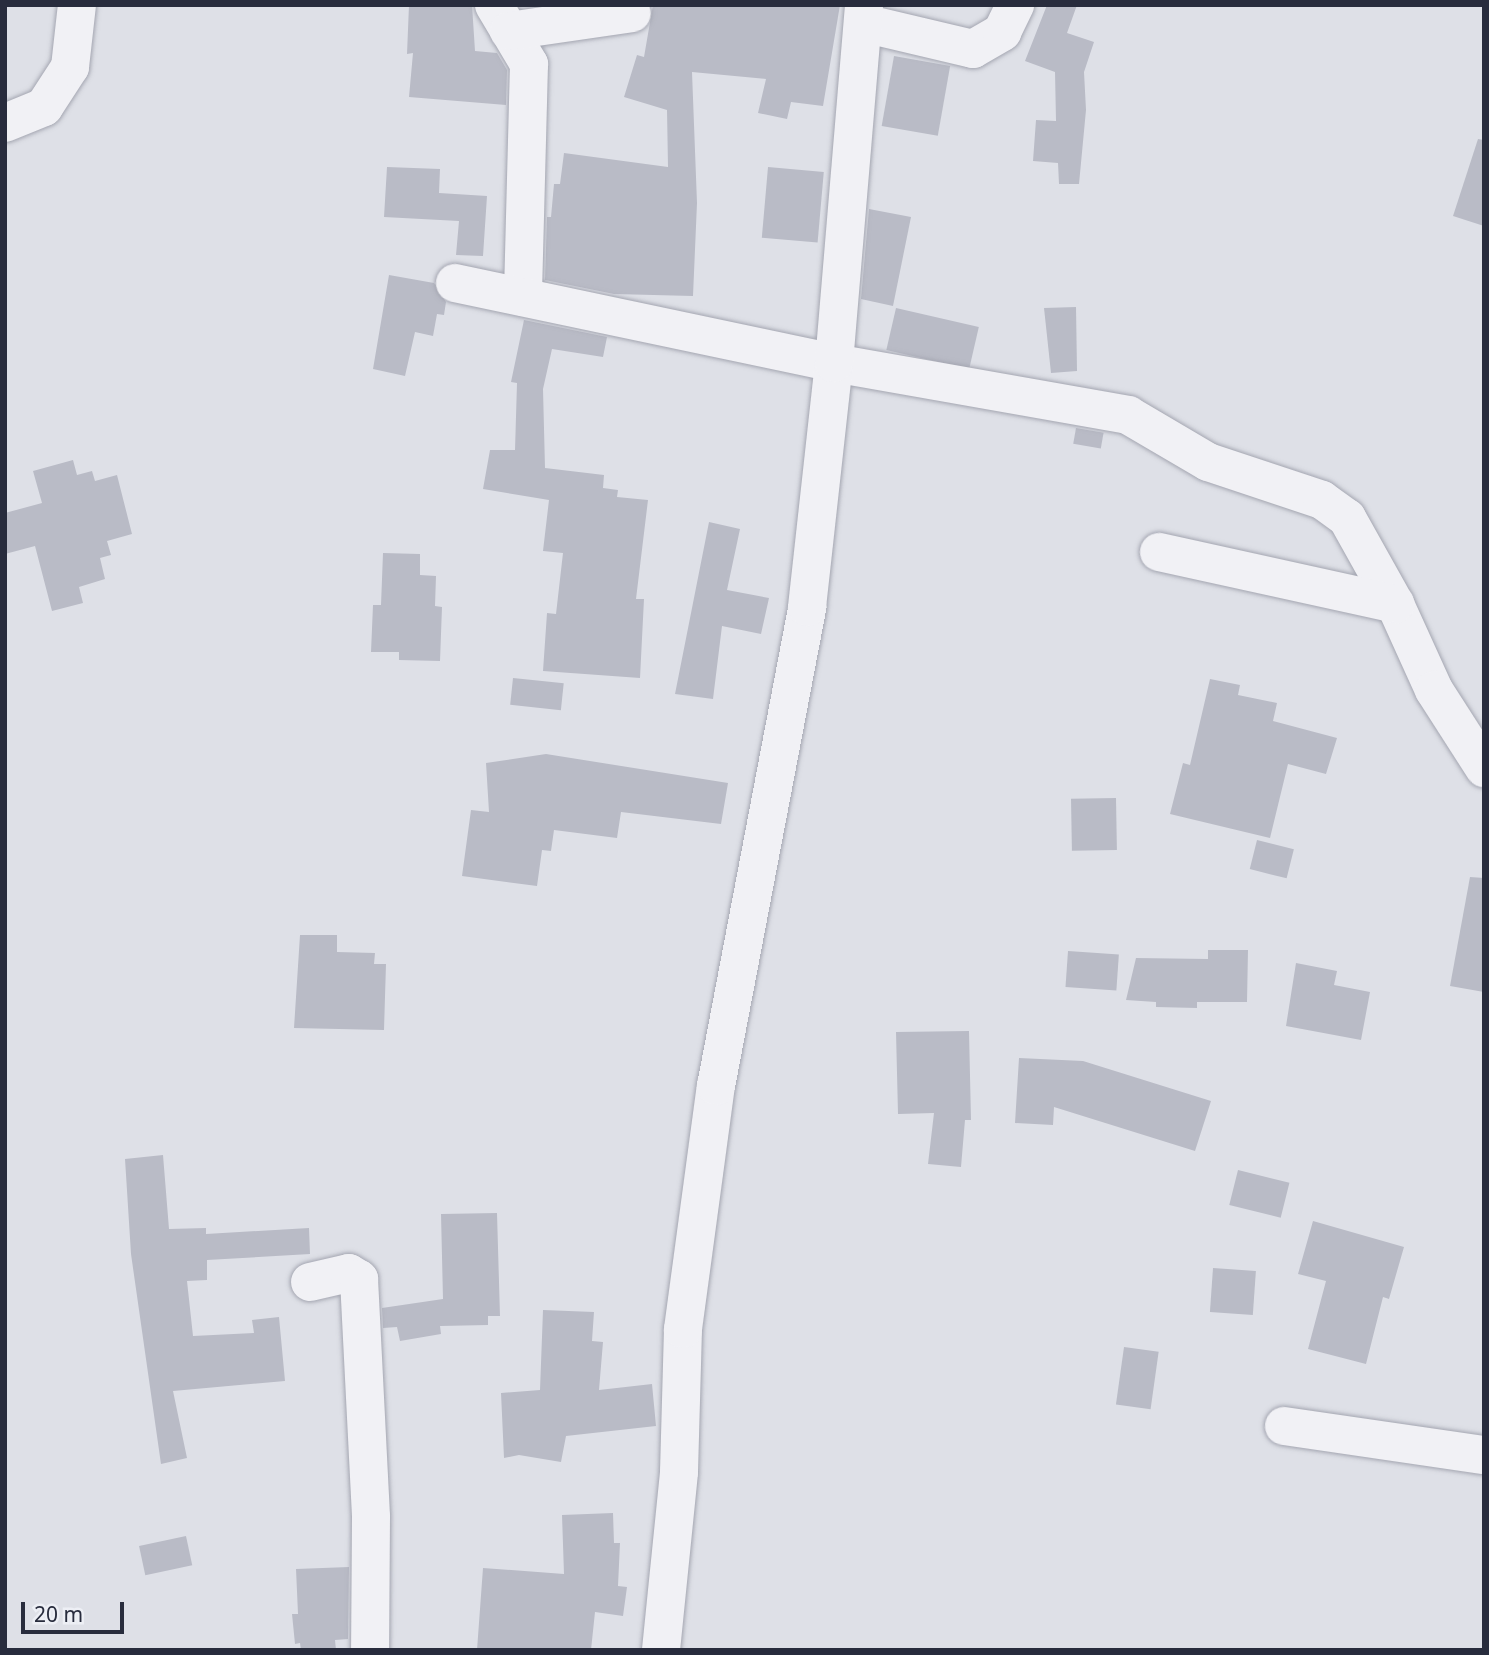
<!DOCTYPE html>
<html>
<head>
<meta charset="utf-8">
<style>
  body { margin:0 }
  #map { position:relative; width:1489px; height:1655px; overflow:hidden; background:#dee0e7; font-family:"Noto Sans",sans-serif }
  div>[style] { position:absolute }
  .building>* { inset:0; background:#b9bbc6; transform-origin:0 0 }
  .roads { filter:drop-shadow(0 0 2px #a4a6b1) drop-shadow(0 0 2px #a4a6b1) }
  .minor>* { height:38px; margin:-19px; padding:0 19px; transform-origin:19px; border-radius:19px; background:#f1f1f5 }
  span { translate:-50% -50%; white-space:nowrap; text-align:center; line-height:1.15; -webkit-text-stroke:6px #edeff5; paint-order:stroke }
  .frame { position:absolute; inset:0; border:7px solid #282c3d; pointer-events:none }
  .scale { position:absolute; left:21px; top:1602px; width:103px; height:32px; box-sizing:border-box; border:4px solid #282c3d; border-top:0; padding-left:9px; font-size:21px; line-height:24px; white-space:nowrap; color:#282c3d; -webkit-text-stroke:5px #edeff5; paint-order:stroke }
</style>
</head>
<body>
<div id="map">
  <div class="building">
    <div style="clip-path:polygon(409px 5px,472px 5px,475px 51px,497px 53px,507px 70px,506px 105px,409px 97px,413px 53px,407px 54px)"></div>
    <div style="clip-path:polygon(653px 5px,840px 5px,823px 106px,791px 102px,787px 119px,758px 113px,766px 79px,692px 72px,697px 203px,693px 296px,614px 294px,545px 280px,547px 217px,551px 217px,554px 184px,560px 184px,564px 153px,668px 167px,667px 110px,624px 97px,637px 55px,644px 57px)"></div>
    <div style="clip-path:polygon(1047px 5px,1077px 5px,1067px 33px,1094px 42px,1084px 72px,1086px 110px,1079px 184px,1059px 184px,1058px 163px,1033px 161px,1036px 120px,1056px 121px,1055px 72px,1025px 61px)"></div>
    <div style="left:894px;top:56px;width:57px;height:71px;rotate:10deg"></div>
    <div style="clip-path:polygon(1478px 139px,1484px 140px,1484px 226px,1453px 216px)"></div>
    <div style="clip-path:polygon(387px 167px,440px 169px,439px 193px,487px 196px,483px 256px,456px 255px,459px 221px,384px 217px)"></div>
    <div style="left:768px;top:167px;width:56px;height:71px;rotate:5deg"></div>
    <div style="clip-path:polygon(869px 209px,911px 217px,893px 306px,861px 299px)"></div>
    <div style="clip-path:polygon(389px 275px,434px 283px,446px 302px,444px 315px,437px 314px,433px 336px,415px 332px,405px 376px,373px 369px)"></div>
    <div style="clip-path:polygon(1076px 307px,1077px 371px,1051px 373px,1044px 308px)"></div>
    <div style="left:896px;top:308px;width:85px;height:43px;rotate:13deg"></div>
    <div style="clip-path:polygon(524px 320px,607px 337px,603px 357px,552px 349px,543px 389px,545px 468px,604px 475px,603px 488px,618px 490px,617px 497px,648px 500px,636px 599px,644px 599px,640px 678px,543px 671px,547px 613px,556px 614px,563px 553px,543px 551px,549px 500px,483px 489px,490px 450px,515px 450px,517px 383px,511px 382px)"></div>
    <div style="left:1076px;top:428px;width:28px;height:16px;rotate:10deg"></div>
    <div style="clip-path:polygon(73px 460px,77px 475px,92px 471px,95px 481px,117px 475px,132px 534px,107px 541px,111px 555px,100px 558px,105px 579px,79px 587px,83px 603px,52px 611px,35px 546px,5px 554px,5px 513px,42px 503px,33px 471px)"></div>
    <div style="clip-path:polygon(709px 522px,740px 529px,727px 590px,769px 598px,761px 634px,722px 626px,713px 699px,675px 694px)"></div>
    <div style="clip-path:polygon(383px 553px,420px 554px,420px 575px,436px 576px,435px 606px,442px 607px,440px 661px,399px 660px,399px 652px,371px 652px,373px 605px,381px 605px)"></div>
    <div style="left:513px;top:678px;width:51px;height:27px;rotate:6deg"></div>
    <div style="clip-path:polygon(1210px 679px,1240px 685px,1238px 695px,1277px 703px,1273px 721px,1337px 738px,1326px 774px,1288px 764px,1270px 838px,1170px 814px,1183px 763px,1190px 765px)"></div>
    <div style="clip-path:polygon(546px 754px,728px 783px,721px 824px,621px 812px,617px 838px,554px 830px,551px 851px,542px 850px,537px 886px,462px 876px,471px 810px,489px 812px,486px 763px)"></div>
    <div style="left:1116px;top:798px;width:52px;height:45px;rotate:89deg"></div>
    <div style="left:1257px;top:840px;width:38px;height:30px;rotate:14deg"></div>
    <div style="clip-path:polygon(1470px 877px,1484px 878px,1484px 992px,1450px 986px)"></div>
    <div style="clip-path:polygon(300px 935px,337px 935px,337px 952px,375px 953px,374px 964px,386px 964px,384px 1030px,294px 1028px)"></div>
    <div style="clip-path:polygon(1208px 950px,1248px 950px,1247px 1002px,1197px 1002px,1197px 1008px,1156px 1007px,1156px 1002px,1126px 1000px,1136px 958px,1208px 959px)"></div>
    <div style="left:1068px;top:951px;width:51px;height:36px;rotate:4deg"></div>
    <div style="clip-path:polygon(1296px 963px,1337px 971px,1334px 985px,1370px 992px,1361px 1040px,1286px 1026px)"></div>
    <div style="clip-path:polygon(969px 1031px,971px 1120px,965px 1120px,961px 1167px,928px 1164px,934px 1113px,898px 1114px,896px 1032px)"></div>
    <div style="clip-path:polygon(1019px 1058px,1083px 1061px,1211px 1101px,1195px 1151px,1054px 1107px,1053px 1125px,1015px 1123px)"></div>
    <div style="clip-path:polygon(163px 1155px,169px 1229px,206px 1228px,206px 1234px,309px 1228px,310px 1254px,207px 1260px,207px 1280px,187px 1281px,193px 1336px,254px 1333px,252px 1320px,279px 1317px,285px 1381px,173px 1391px,187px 1458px,161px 1464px,131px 1254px,125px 1159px)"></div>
    <div style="left:1238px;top:1170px;width:53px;height:36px;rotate:14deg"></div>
    <div style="clip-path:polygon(497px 1213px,500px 1316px,488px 1316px,488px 1325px,440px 1326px,441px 1334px,400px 1341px,397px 1327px,383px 1328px,382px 1308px,443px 1299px,441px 1214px)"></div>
    <div style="clip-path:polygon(1313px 1221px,1404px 1247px,1389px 1299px,1383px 1297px,1366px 1364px,1308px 1349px,1326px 1281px,1298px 1274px)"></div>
    <div style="left:1213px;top:1268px;width:43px;height:44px;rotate:4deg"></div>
    <div style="clip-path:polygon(543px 1310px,594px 1312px,592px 1341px,603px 1342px,599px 1390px,652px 1384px,656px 1426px,566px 1436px,561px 1462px,519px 1455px,504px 1458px,501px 1393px,540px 1390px)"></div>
    <div style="left:1124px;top:1347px;width:35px;height:58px;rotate:8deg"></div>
    <div style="clip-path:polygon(613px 1513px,614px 1543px,620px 1543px,618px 1586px,627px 1587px,623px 1616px,595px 1612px,591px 1650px,477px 1650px,483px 1568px,564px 1574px,562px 1515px)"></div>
    <div style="left:186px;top:1536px;width:30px;height:48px;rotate:78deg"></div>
    <div style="clip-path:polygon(349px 1567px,348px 1639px,335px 1640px,336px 1650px,301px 1650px,300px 1643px,295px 1644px,292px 1614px,298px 1614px,296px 1569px)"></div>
  </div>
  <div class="roads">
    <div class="minor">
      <div style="left:494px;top:5px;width:69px;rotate:59.3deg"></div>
      <div style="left:529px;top:64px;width:233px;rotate:91.5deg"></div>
      <div style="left:863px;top:23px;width:113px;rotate:13.3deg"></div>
      <div style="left:973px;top:49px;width:34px;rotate:-30deg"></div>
      <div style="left:1002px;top:32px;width:30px;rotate:-64deg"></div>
      <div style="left:509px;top:31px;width:124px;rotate:-8.3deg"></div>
      <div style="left:5px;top:123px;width:42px;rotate:-22.3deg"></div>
      <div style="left:44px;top:107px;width:48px;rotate:-57deg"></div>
      <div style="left:70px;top:67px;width:62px;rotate:-83.6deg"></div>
      <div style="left:455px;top:283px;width:387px;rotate:11.9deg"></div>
      <div style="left:834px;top:363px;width:299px;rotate:10deg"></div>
      <div style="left:1128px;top:415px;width:93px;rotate:30.4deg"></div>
      <div style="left:1208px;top:462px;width:120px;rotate:18.4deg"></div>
      <div style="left:1322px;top:500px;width:31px;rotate:36deg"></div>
      <div style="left:1347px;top:518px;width:98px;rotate:60.8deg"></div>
      <div style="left:1395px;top:604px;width:94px;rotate:65.6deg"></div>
      <div style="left:1434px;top:690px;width:93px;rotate:57.3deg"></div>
      <div style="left:1159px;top:552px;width:242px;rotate:12.4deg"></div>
      <div style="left:310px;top:1282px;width:40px;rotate:-13deg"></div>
      <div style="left:349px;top:1273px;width:12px;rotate:31deg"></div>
      <div style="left:359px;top:1279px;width:238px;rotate:87.1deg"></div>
      <div style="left:371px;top:1517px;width:133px;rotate:90.4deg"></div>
      <div style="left:1284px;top:1426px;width:202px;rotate:8.3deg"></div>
      <div style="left:661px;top:1650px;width:179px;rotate:-84.2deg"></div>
      <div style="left:679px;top:1472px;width:143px;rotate:-88.4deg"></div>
      <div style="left:683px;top:1329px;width:245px;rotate:-82.3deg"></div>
      <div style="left:716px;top:1086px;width:488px;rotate:-79.2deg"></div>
      <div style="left:807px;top:607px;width:245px;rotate:-83.7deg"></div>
      <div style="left:834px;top:363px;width:359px;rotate:-85.2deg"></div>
    </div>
  </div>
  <div class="frame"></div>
  <div class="scale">20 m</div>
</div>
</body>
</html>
